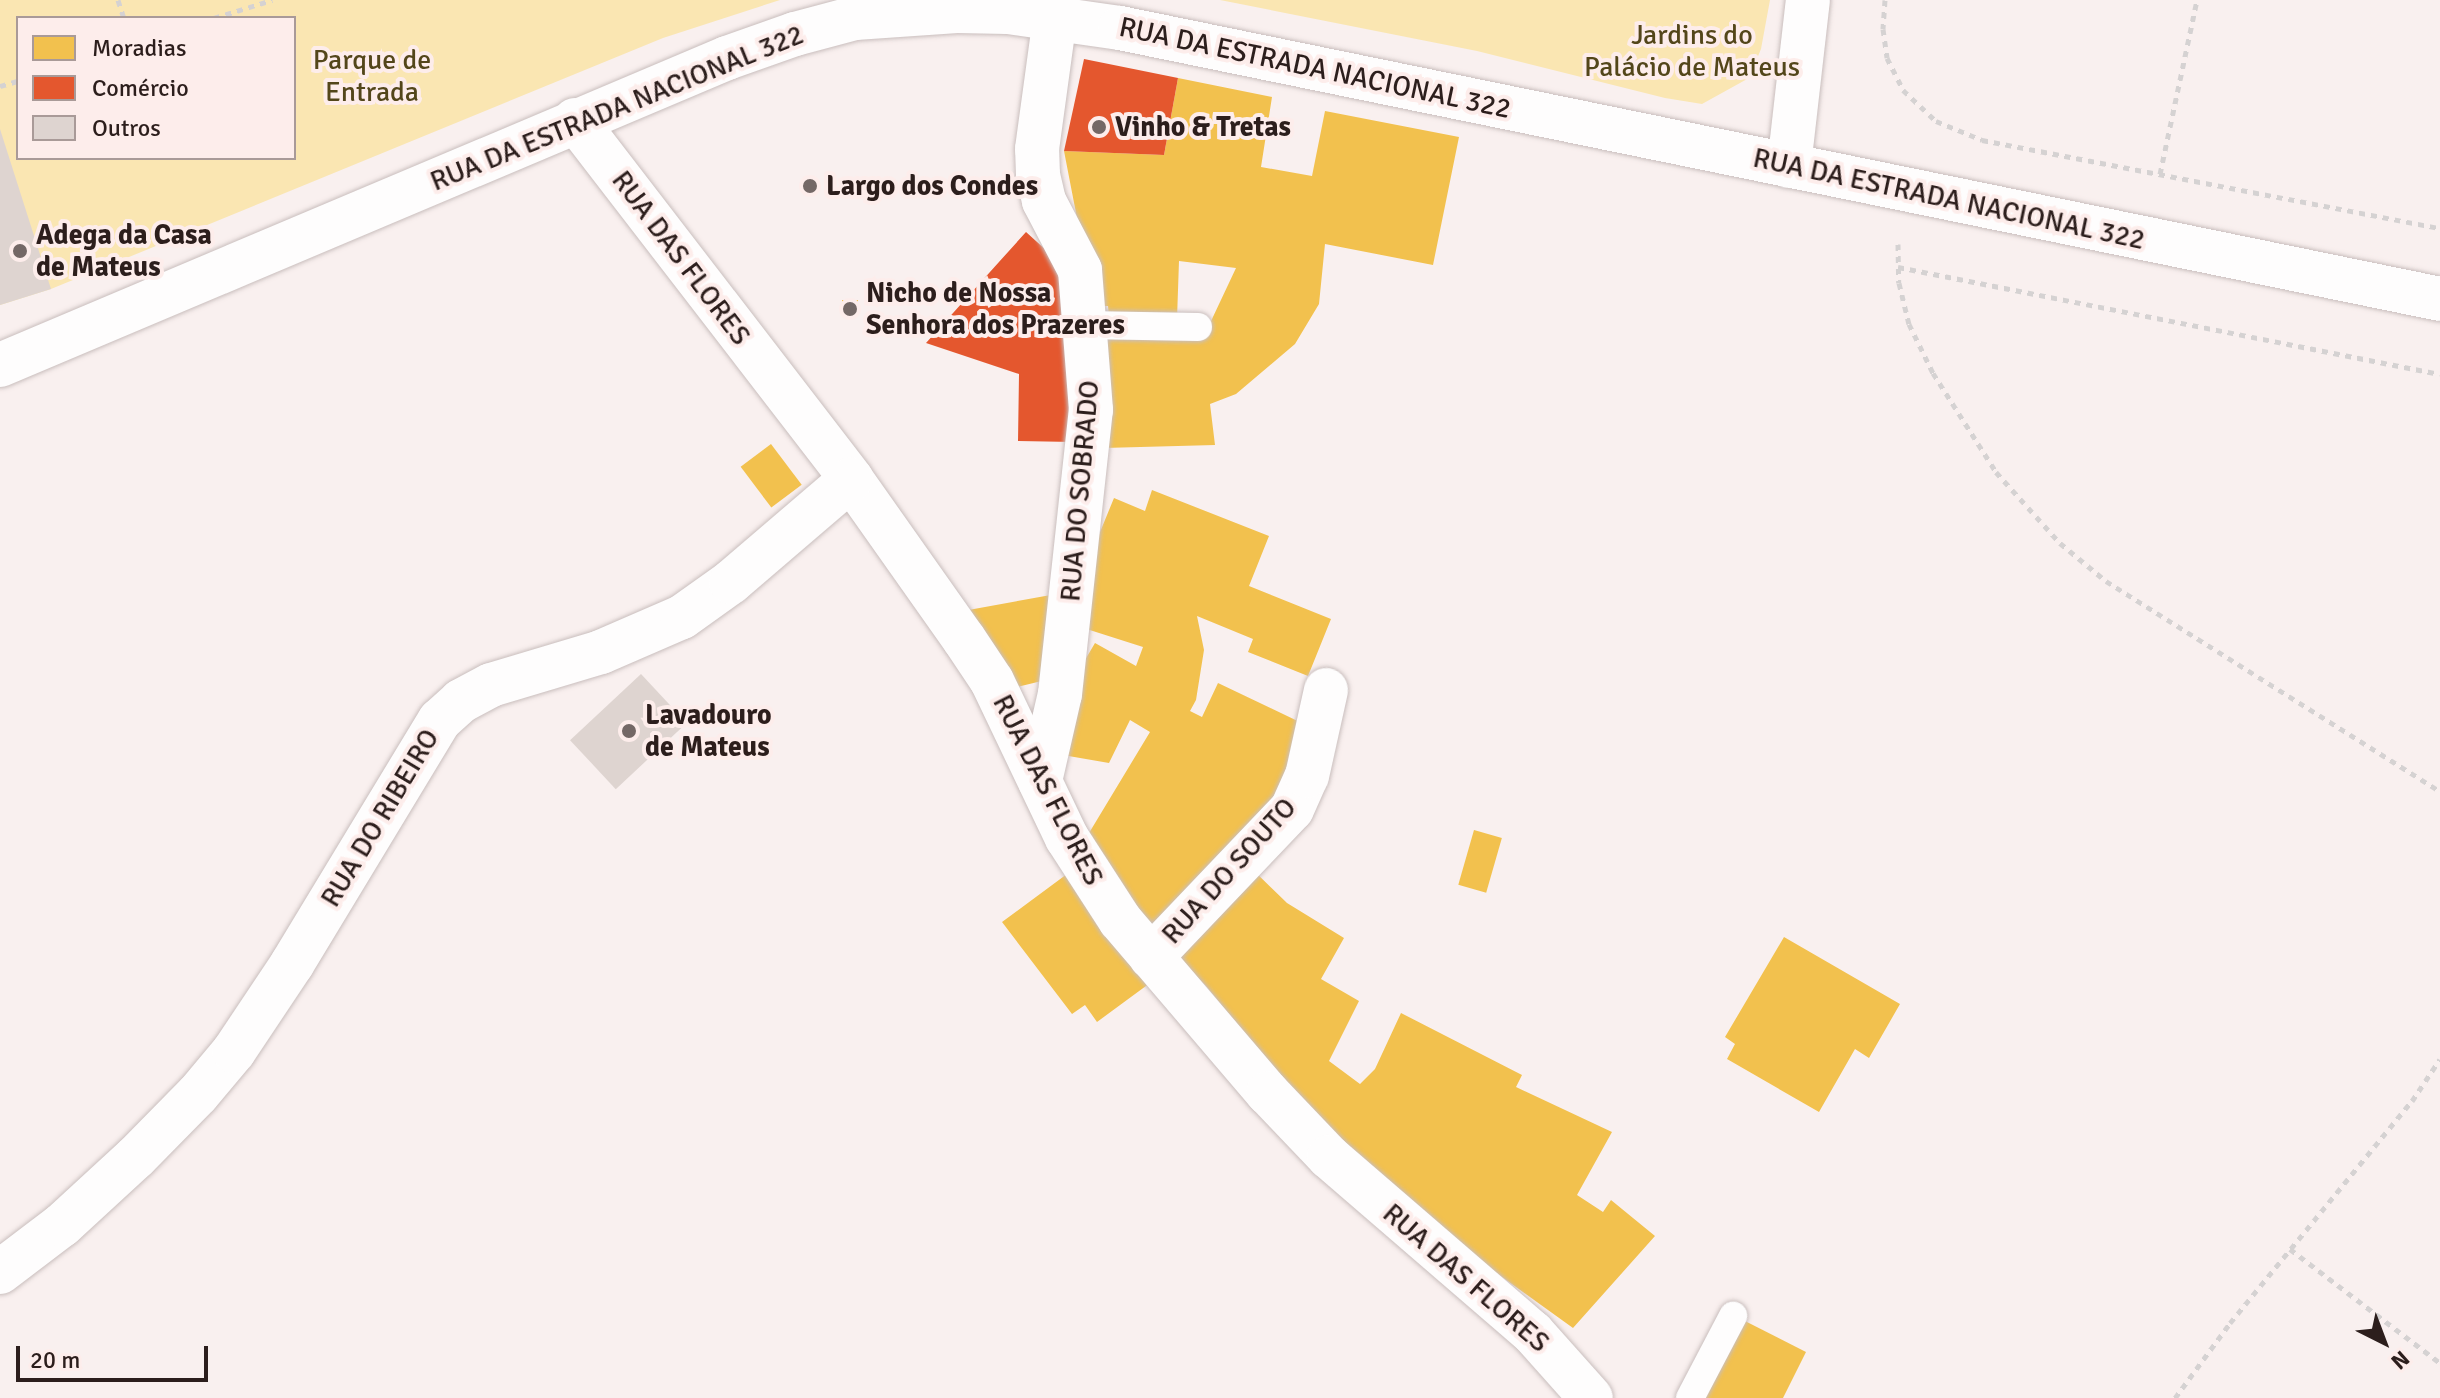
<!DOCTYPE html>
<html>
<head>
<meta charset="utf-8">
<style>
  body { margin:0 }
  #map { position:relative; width:2440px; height:1398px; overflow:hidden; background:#f9f0ef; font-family:Signika,sans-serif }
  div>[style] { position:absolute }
  .green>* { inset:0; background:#fae6b2 }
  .homes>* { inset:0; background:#f2c14e; transform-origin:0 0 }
  .shops>* { inset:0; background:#e4572e }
  .building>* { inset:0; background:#ded4d0; transform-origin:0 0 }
  .path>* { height:5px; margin-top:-2.5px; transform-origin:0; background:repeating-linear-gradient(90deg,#d5d2d2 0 6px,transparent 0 12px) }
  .roads { filter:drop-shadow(0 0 2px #c9bebd) drop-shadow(0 0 2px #c9bebd) }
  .service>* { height:28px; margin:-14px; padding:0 14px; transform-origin:14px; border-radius:14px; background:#fefdfd }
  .minor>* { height:44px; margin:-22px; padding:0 22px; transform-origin:22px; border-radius:22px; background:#fefdfd }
  .primary>* { height:44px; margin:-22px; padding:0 22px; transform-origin:22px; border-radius:22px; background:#fefdfd }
  .dots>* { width:22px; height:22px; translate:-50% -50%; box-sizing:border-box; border:4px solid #fdedeb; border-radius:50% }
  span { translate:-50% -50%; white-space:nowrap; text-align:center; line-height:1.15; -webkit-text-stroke:8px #fdedeb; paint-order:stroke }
  .park-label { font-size:28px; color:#53461a }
  .street-label { font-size:28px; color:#2c1e1c }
  .poi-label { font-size:28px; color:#2c1e1c; font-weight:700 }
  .left { translate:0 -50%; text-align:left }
  .legend { position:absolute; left:16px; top:16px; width:280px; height:144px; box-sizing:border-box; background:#fdedeb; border:2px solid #a99a98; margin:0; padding:10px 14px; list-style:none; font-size:24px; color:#2c1e1c }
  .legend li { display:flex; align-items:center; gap:16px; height:40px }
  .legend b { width:40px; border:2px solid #a99a98 }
  .north { position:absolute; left:2344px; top:1302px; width:80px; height:80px; -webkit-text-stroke:6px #fdedeb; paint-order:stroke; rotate:138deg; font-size:22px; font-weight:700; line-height:32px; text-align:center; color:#2c1e1c }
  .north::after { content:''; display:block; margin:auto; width:28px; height:36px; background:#2c1e1c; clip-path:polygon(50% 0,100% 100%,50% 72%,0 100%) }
  .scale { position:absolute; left:16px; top:1346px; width:192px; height:36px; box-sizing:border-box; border:4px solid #2c1e1c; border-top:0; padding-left:10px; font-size:24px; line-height:28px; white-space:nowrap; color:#2c1e1c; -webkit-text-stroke:6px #fdedeb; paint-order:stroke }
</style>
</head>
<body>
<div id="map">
  <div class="green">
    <div style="clip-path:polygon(evenodd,0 0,780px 0,663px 38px,51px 289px,0 305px,0 0,18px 18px,294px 18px,294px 158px,18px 158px,18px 18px)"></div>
    <div style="clip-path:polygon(1220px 0,1770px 0,1761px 49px,1749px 78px,1702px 104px,1665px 98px,1477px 51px)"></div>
  </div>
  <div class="homes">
    <div style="clip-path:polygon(1178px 78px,1272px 97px,1261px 167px,1312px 176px,1325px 111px,1459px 137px,1433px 265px,1325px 244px,1319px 304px,1295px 344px,1236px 394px,1210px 404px,1215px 445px,1103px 448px,1106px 334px,1204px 336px,1236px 268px,1179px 261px,1177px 319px,1109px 317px,1108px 306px,1094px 306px,1064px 151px,1164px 155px)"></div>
    <div style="left:842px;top:300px;width:16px;height:16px"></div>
    <div style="left:771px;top:444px;width:51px;height:38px;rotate:53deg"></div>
    <div style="clip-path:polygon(1152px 490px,1269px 536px,1249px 586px,1331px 619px,1308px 676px,1248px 652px,1253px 639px,1197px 616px,1204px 650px,1196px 700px,1190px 711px,1202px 717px,1218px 683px,1308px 726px,1290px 802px,1147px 933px,1086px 838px,1150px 732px,1130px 720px,1109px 763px,1057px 754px,1072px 682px,1095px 643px,1136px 666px,1143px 647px,1074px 625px,1084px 571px,1114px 498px,1145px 511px)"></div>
    <div style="clip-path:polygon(1062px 593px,1054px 678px,1013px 688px,963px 611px)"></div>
    <div style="left:1474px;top:830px;width:29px;height:57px;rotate:16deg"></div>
    <div style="clip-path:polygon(1247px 864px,1287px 903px,1344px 938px,1321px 979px,1359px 1001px,1329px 1061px,1360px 1084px,1375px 1069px,1401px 1013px,1522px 1075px,1516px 1087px,1612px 1132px,1577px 1195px,1603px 1212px,1611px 1200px,1655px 1236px,1573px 1328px,1362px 1176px,1206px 986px,1166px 946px)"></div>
    <div style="clip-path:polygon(1067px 874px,1150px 983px,1097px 1022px,1085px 1005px,1072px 1014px,1002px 922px)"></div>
    <div style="clip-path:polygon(1784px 937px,1900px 1004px,1869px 1058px,1855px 1049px,1819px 1112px,1727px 1059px,1735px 1044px,1725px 1037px)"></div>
    <div style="clip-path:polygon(1741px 1319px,1806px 1352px,1783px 1398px,1701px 1398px)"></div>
  </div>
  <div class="shops">
    <div style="clip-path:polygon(1084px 59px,1178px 78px,1164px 155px,1064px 151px)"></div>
    <div style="clip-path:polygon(1026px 232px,1077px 278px,1074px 442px,1018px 441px,1019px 374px,926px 343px)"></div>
  </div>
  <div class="building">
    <div style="clip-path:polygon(0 129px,51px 289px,0 305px)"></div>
    <div style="left:641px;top:674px;width:67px;height:97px;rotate:47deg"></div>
  </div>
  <div class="path">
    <div style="left:118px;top:0;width:19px;rotate:72deg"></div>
    <div style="left:1885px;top:0;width:29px;rotate:94deg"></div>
    <div style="left:1883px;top:29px;width:29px;rotate:82deg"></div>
    <div style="left:1887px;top:58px;width:36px;rotate:63deg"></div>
    <div style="left:1903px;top:90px;width:45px;rotate:43.2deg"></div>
    <div style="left:1936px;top:121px;width:50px;rotate:22.4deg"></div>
    <div style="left:1982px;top:140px;width:466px;rotate:10.9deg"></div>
    <div style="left:214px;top:18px;width:61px;rotate:-17.2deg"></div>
    <div style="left:0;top:86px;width:19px;rotate:-16deg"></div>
    <div style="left:2160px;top:174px;width:178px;rotate:-78deg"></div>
    <div style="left:1898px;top:244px;width:39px;rotate:89deg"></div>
    <div style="left:1899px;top:283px;width:42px;rotate:76.3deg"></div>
    <div style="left:1909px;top:324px;width:55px;rotate:63.9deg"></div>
    <div style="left:1933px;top:373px;width:117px;rotate:57.5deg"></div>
    <div style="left:1996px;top:472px;width:96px;rotate:48deg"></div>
    <div style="left:2060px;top:543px;width:60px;rotate:39.6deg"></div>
    <div style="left:2106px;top:581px;width:395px;rotate:32.2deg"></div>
    <div style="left:1898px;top:267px;width:552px;rotate:11.17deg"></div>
    <div style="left:2290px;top:1249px;width:188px;rotate:37.2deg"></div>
    <div style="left:2175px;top:1398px;width:93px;rotate:-53.7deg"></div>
    <div style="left:2230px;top:1323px;width:287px;rotate:-50.7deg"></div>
    <div style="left:2412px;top:1101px;width:50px;rotate:-56.3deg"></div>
  </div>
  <div class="roads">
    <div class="service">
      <div style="left:1086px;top:325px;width:112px;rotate:1deg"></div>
      <div style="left:1690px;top:1398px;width:93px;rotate:-62.3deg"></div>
    </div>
    <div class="minor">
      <div style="left:575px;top:120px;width:453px;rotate:52.4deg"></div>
      <div style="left:851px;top:479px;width:196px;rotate:54.8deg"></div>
      <div style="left:964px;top:639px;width:50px;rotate:56.3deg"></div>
      <div style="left:992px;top:681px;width:174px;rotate:64.5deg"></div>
      <div style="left:1067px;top:838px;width:98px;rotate:57.1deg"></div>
      <div style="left:1120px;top:920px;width:228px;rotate:49.5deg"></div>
      <div style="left:1268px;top:1093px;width:88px;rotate:46.4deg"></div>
      <div style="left:1329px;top:1157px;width:269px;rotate:40.8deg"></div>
      <div style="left:1533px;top:1333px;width:87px;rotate:48.3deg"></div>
      <div style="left:1789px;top:166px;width:167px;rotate:-83.5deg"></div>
      <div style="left:1040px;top:781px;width:89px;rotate:-77.1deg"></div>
      <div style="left:1060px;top:694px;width:286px;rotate:-83.8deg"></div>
      <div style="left:1091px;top:410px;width:140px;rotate:-94.5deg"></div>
      <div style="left:1080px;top:270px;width:78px;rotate:-117.6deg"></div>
      <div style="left:1044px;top:201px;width:27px;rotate:-103deg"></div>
      <div style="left:1038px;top:175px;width:26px;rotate:-92deg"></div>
      <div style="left:1037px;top:149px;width:133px;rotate:-82.2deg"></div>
      <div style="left:1151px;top:957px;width:204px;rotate:-46.4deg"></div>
      <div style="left:1292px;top:809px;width:36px;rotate:-66deg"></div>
      <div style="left:1307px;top:776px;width:88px;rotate:-77.5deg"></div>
      <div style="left:0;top:1272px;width:78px;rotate:-37.2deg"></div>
      <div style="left:62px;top:1225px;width:100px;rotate:-42.6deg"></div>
      <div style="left:136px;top:1157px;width:88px;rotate:-45.5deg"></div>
      <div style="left:198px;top:1094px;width:56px;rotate:-50.1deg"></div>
      <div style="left:234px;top:1051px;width:105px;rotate:-56.3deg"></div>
      <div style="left:292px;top:964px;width:285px;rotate:-58.8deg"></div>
      <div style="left:440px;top:720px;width:28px;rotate:-42deg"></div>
      <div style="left:461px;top:701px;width:34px;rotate:-28deg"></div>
      <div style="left:491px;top:685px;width:115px;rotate:-16.7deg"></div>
      <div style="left:601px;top:652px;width:88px;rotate:-23.4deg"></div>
      <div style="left:682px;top:617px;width:60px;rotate:-35.5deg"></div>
      <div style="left:731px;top:582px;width:158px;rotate:-40.6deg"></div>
    </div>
    <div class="primary">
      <div style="left:0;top:365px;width:789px;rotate:-22.89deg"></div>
      <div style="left:727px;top:58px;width:72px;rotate:-19.4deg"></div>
      <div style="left:795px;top:34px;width:62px;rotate:-14.9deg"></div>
      <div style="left:855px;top:18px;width:102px;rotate:-3.9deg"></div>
      <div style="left:957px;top:11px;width:51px;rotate:1.1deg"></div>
      <div style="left:1008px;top:12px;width:113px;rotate:8.1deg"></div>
      <div style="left:1120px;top:28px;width:1348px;rotate:11.6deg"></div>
    </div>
  </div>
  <div class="dots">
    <div style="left:1099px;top:127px;background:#746866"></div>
    <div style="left:810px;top:186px;background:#746866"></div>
    <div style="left:20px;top:251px;background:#746866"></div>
    <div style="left:850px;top:309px;background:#746866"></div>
    <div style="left:629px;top:731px;background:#746866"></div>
  </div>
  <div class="park-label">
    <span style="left:1692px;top:51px">Jardins do<br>Palácio de Mateus</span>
    <span style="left:372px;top:76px">Parque de<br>Entrada</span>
  </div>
  <div class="street-label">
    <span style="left:1315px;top:68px;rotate:12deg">RUA DA ESTRADA NACIONAL 322</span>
    <span style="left:617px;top:108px;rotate:-22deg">RUA DA ESTRADA NACIONAL 322</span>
    <span style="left:1949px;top:199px;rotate:12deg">RUA DA ESTRADA NACIONAL 322</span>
    <span style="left:681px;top:258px;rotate:53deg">RUA DAS FLORES</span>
    <span style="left:1080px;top:491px;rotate:-85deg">RUA DO SOBRADO</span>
    <span style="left:1048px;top:790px;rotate:63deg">RUA DAS FLORES</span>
    <span style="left:380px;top:818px;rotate:-59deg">RUA DO RIBEIRO</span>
    <span style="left:1229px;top:871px;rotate:-48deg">RUA DO SOUTO</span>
    <span style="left:1466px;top:1278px;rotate:41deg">RUA DAS FLORES</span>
  </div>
  <div class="poi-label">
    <span class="left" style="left:1115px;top:127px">Vinho &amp; Tretas</span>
    <span class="left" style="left:826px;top:186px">Largo dos Condes</span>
    <span class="left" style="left:36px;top:251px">Adega da Casa<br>de Mateus</span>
    <span class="left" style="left:866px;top:309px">Nicho de Nossa<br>Senhora dos Prazeres</span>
    <span class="left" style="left:645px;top:731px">Lavadouro<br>de Mateus</span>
  </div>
  <ul class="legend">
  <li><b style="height:22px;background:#f2c14e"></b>Moradias</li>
  <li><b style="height:22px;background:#e4572e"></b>Comércio</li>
  <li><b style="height:22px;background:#ded4d0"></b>Outros</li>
  </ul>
  <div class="north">N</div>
  <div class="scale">20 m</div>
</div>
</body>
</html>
